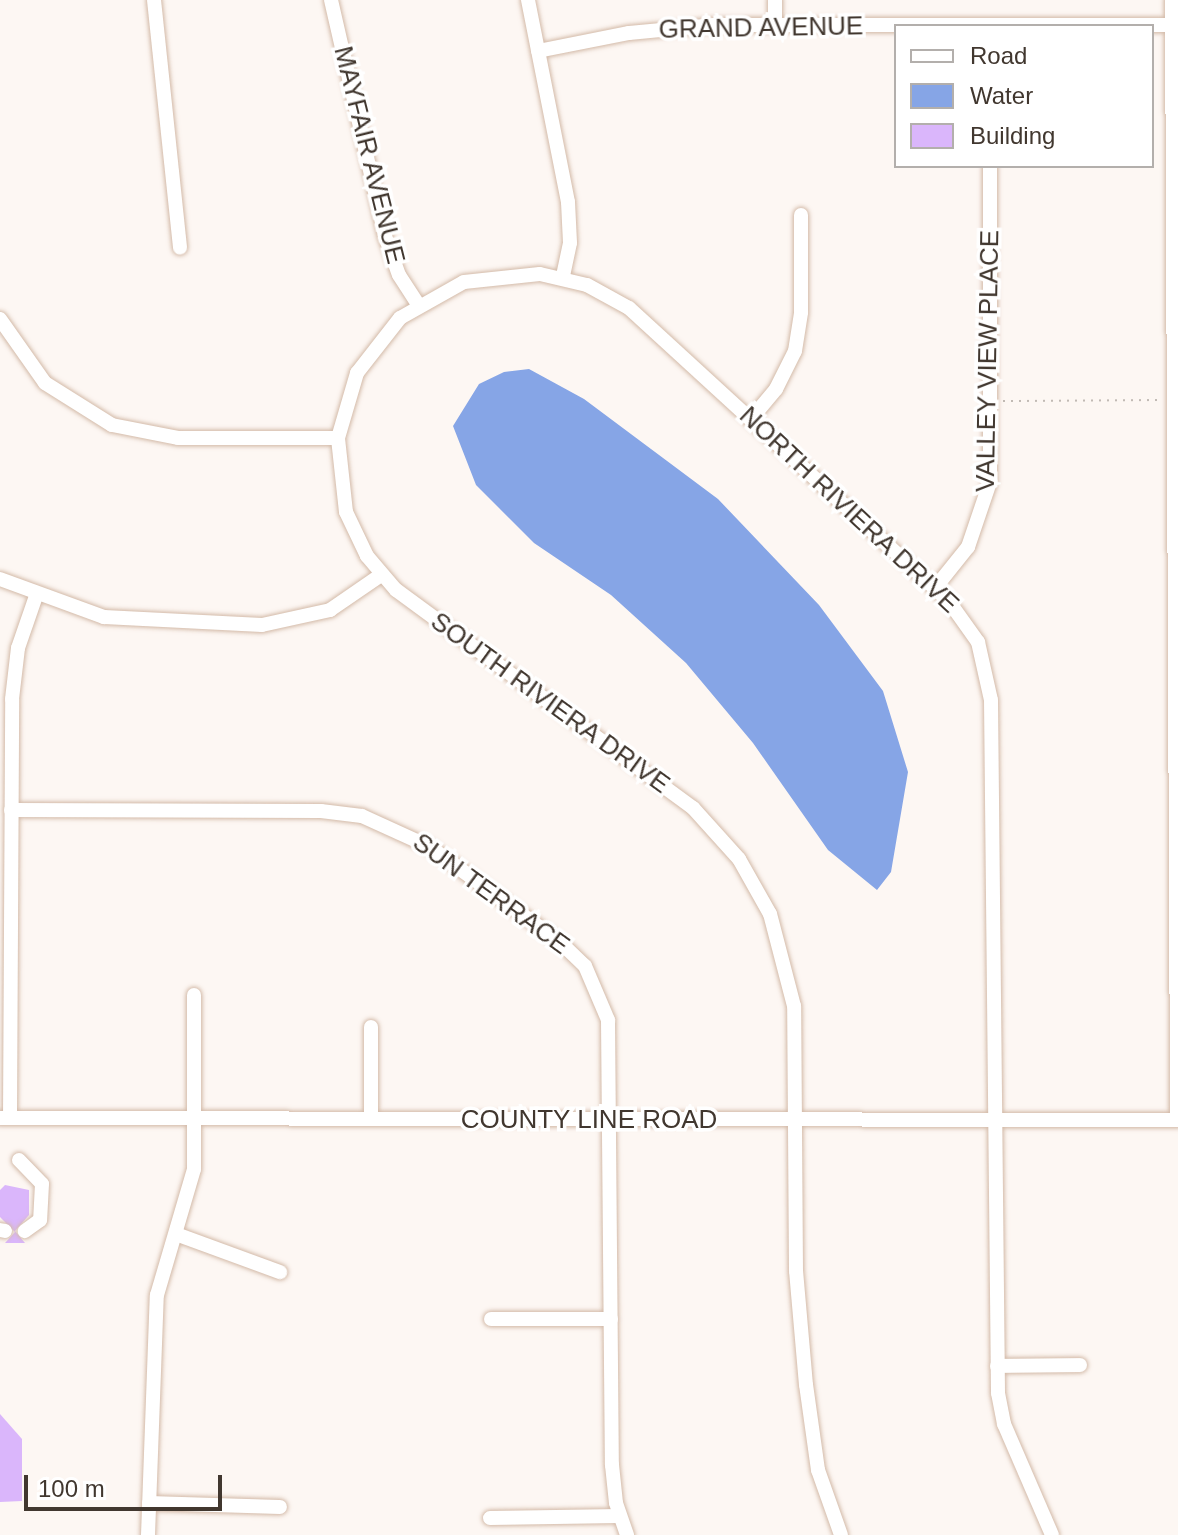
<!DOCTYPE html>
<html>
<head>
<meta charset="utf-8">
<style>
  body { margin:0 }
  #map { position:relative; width:1178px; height:1535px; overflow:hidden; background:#fdf7f3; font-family:Arial,sans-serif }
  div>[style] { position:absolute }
  .water>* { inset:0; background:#86a5e6 }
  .building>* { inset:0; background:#dab6fb }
  .path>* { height:2px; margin-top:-1px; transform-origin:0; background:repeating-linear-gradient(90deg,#c1bab4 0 2px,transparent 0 8px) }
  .roads { filter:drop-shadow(0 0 2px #d3baa8) drop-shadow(0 0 2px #d3baa8) }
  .minor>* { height:14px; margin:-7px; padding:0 7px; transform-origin:7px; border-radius:7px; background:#fff }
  span { translate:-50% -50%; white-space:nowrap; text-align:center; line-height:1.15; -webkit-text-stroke:7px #fff; paint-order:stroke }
  .street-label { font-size:26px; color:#41372f }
  .legend { position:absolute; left:894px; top:24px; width:260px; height:144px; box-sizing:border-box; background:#fff; border:2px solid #b3afac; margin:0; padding:10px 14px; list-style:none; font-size:24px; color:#41372f }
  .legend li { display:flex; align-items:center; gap:16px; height:40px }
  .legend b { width:40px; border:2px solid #b3afac }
  .scale { position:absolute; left:24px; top:1475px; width:198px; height:36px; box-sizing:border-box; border:4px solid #41372f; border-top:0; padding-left:10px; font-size:24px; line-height:28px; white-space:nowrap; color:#41372f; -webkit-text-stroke:6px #fff; paint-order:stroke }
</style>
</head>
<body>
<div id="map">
  <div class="water">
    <div style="clip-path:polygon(529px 369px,584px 399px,718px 499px,819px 605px,883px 691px,908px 772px,891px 872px,877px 890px,828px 850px,753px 743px,686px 663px,611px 595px,534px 543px,476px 485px,453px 426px,479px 384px,504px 372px)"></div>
  </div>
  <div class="building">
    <div style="clip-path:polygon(5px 1185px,29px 1190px,29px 1215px,15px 1231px,25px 1243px,5px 1243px,15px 1232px,0 1217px,0 1190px)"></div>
    <div style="clip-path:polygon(0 1414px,22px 1439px,22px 1501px,0 1502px)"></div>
  </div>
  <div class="path">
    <div style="left:1003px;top:401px;width:158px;rotate:-0.4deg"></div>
  </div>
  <div class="roads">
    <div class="minor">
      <div style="left:154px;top:0;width:249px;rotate:84deg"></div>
      <div style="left:331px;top:0;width:242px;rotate:77.1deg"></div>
      <div style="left:385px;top:236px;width:41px;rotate:70.3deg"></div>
      <div style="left:399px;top:275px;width:35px;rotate:57deg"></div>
      <div style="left:528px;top:0;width:206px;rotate:78.8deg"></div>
      <div style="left:568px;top:202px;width:41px;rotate:87.2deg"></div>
      <div style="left:570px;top:243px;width:35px;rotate:102deg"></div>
      <div style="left:775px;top:0;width:25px;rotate:90deg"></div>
      <div style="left:1172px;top:0;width:1120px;rotate:89.74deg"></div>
      <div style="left:538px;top:51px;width:93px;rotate:-11.2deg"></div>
      <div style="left:629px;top:33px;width:84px;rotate:-5.4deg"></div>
      <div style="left:713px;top:25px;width:465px"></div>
      <div style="left:0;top:319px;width:78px;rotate:54.9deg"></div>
      <div style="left:45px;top:383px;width:79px;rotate:32.1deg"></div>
      <div style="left:112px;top:425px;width:67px;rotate:11.1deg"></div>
      <div style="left:178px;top:438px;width:160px"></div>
      <div style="left:751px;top:419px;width:39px;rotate:-50deg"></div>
      <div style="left:776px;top:389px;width:42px;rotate:-63.4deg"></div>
      <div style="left:795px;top:351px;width:39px;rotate:-81deg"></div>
      <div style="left:801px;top:312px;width:97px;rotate:-90deg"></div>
      <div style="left:0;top:579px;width:111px;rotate:20.1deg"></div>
      <div style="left:104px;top:617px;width:158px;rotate:2.9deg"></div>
      <div style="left:262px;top:625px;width:70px;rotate:-12.4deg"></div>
      <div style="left:330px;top:610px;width:62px;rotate:-34.5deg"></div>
      <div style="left:935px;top:588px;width:53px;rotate:-51.2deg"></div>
      <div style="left:968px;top:547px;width:69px;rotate:-71.3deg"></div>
      <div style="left:990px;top:482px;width:316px;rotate:-90deg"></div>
      <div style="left:11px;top:810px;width:310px;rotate:0.2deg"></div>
      <div style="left:321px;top:811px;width:41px;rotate:7deg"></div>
      <div style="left:362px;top:816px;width:75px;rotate:24.5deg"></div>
      <div style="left:430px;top:847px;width:161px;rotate:36.2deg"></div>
      <div style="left:560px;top:942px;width:35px;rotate:44deg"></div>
      <div style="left:585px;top:966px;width:59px;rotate:66.9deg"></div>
      <div style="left:608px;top:1020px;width:445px;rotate:89.5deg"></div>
      <div style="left:612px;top:1465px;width:38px;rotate:84deg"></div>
      <div style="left:616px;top:1503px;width:34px;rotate:71deg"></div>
      <div style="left:371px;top:1027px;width:91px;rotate:90deg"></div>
      <div style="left:0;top:1118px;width:1178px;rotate:0.1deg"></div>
      <div style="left:10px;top:1118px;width:419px;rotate:-89.7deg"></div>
      <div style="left:12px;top:699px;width:51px;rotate:-83.3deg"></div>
      <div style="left:18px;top:648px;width:55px;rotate:-70.9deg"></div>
      <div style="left:19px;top:1160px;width:33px;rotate:46deg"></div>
      <div style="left:42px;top:1184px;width:36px;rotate:93deg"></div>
      <div style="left:40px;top:1220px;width:19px;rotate:144deg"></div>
      <div style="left:0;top:1230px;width:5px;rotate:11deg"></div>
      <div style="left:176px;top:1234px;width:111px;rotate:20.1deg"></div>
      <div style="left:491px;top:1319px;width:120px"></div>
      <div style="left:997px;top:1366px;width:83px;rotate:-0.7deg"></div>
      <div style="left:149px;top:1503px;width:131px;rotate:1.7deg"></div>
      <div style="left:490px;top:1518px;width:130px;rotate:-0.9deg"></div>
      <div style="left:148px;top:1535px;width:240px;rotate:-87.9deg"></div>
      <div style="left:157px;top:1295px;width:131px;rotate:-73.6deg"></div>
      <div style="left:194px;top:1169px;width:174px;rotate:-90deg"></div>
      <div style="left:841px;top:1535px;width:69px;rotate:-109.5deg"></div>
      <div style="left:818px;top:1470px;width:86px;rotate:-98deg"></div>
      <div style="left:806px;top:1385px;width:114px;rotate:-95deg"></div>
      <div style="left:796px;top:1271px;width:265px;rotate:-90.4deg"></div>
      <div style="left:794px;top:1006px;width:95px;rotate:-104.6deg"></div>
      <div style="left:770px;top:914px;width:63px;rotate:-119.4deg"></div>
      <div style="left:739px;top:859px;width:69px;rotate:-132deg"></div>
      <div style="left:693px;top:808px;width:368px;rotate:-143.7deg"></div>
      <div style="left:396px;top:590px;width:45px;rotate:-130.5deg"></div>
      <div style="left:367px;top:556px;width:49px;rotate:-115.5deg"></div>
      <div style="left:346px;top:512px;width:74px;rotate:-96.2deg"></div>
      <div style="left:338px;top:438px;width:68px;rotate:-73.7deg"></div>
      <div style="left:357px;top:373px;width:70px;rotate:-52deg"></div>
      <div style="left:400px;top:318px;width:73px;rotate:-29.4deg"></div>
      <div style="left:464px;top:282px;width:76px;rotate:-6deg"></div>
      <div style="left:540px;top:274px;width:48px;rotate:13.2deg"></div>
      <div style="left:587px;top:285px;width:48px;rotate:28.7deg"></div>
      <div style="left:629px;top:308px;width:432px;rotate:42.5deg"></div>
      <div style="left:948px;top:600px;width:52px;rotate:54.5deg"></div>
      <div style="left:978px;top:642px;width:59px;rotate:77.4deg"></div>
      <div style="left:991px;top:700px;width:693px;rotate:89.42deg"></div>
      <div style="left:998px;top:1393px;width:32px;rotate:79deg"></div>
      <div style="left:1004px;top:1424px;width:121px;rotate:66.6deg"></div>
    </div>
  </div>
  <div class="street-label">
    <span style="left:761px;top:28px;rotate:-1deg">GRAND AVENUE</span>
    <span style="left:369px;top:155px;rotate:76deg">MAYFAIR AVENUE</span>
    <span style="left:988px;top:361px;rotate:-89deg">VALLEY VIEW PLACE</span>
    <span style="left:849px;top:510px;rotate:43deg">NORTH RIVIERA DRIVE</span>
    <span style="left:550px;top:703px;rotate:36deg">SOUTH RIVIERA DRIVE</span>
    <span style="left:491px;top:894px;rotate:36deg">SUN TERRACE</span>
    <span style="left:589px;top:1120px">COUNTY LINE ROAD</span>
  </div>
  <ul class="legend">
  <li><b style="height:10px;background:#fff"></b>Road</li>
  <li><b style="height:22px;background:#86a5e6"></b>Water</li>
  <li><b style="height:22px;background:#dab6fb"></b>Building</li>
  </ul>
  <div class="scale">100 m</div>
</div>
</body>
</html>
